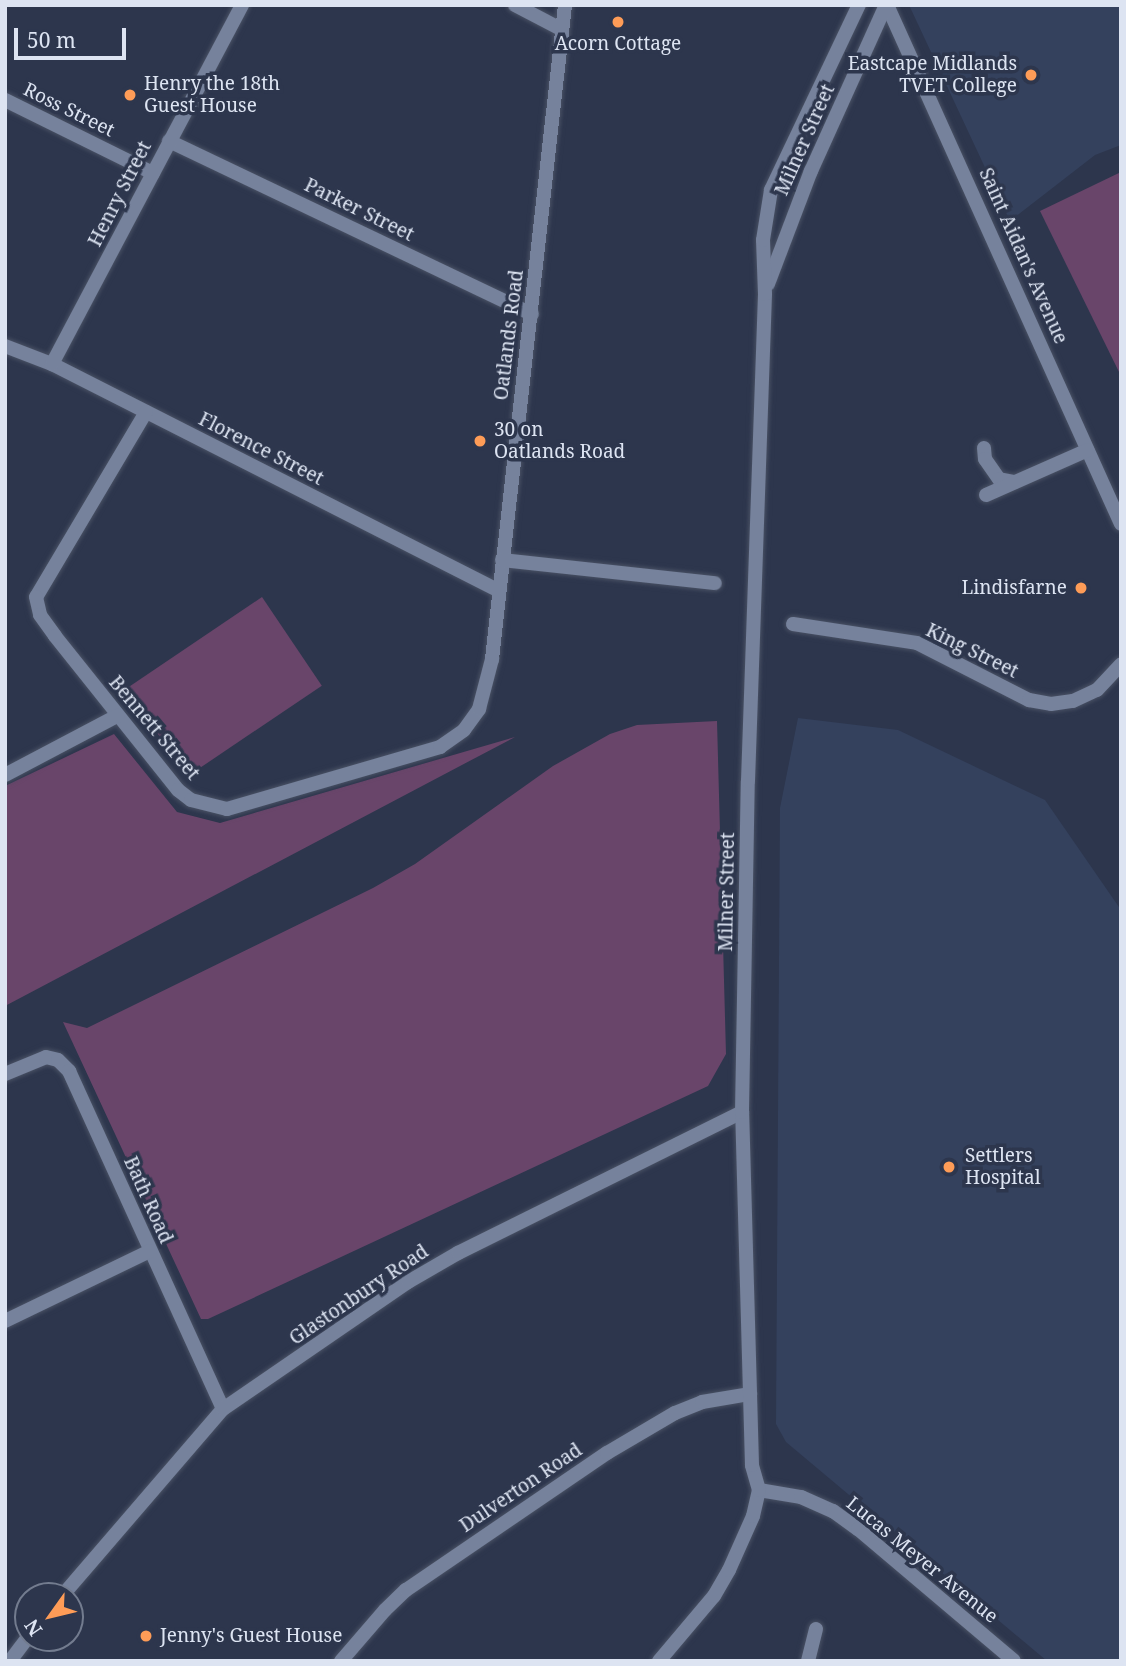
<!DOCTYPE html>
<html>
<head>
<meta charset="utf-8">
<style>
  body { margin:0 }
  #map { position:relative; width:1126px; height:1666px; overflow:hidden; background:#2d364d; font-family:"Noto Serif",serif }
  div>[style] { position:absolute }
  .built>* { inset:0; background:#34415d }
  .green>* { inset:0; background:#69456a; transform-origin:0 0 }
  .roads { filter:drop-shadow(0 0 2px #495164) drop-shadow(0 0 2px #495164) }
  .minor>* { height:14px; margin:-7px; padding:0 7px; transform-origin:7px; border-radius:7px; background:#76829c }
  .dots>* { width:19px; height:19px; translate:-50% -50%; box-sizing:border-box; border:4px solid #2d364d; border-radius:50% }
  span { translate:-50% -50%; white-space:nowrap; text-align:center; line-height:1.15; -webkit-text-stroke:7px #2d364d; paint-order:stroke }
  .poi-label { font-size:19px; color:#dde4f2 }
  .right { translate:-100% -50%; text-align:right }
  .left { translate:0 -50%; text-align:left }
  .street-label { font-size:19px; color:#dde4f2 }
  .frame { position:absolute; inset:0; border:7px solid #dde4f2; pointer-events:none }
  .north { position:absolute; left:14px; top:1582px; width:70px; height:70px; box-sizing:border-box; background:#2d364d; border:2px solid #737c8f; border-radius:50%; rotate:236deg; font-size:19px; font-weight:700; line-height:28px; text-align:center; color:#dde4f2 }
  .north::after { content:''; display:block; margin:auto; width:24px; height:32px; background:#fe9c57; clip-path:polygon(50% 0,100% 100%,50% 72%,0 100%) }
  .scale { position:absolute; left:14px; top:28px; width:112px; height:32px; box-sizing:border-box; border:4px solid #dde4f2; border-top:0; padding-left:9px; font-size:21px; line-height:24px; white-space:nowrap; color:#dde4f2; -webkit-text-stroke:5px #2d364d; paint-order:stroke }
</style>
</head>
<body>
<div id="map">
  <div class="built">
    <div style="clip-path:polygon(909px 5px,1121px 5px,1121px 145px,1095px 155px,1010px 221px)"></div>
    <div style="clip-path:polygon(798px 718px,898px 730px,1045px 800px,1121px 910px,1121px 1661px,1047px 1661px,786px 1442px,776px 1424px,780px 808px)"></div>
  </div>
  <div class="green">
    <div style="clip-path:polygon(1121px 172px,1121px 376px,1040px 211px)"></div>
    <div style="left:262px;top:597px;width:107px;height:163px;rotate:56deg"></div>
    <div style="clip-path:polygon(717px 721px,726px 1054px,708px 1086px,208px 1319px,201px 1319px,63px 1022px,87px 1028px,373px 888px,415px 864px,553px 766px,610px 734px,637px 725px)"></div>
    <div style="clip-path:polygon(114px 734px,177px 812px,220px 823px,515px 737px,5px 1006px,5px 786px)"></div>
  </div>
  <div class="roads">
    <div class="minor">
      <div style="left:515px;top:5px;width:52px;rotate:27.6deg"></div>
      <div style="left:887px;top:5px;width:569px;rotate:65.73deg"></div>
      <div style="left:5px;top:100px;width:165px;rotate:26.3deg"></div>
      <div style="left:169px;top:141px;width:402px;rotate:25.5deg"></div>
      <div style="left:768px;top:284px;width:121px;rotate:-69.2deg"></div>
      <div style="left:811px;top:171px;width:182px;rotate:-65.7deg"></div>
      <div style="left:5px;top:346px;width:50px;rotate:21deg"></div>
      <div style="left:52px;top:364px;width:500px;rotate:26.9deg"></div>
      <div style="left:52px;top:364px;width:406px;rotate:-62.1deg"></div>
      <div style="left:146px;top:412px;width:215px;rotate:120.7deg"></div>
      <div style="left:36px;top:597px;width:18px;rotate:77deg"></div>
      <div style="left:40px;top:615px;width:26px;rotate:54deg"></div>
      <div style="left:55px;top:636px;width:197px;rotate:51.4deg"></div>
      <div style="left:178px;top:790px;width:16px;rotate:38deg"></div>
      <div style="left:191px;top:800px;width:37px;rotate:14deg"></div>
      <div style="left:227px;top:809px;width:222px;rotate:-16.2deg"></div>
      <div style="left:440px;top:747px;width:29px;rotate:-35deg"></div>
      <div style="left:464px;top:730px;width:26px;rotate:-54deg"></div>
      <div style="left:479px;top:709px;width:52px;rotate:-75.4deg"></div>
      <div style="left:492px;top:659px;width:658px;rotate:-83.63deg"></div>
      <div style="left:984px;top:448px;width:11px;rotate:85deg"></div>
      <div style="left:985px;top:459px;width:24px;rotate:55deg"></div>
      <div style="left:999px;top:479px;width:16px;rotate:11deg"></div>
      <div style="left:986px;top:495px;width:111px;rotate:-23.8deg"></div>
      <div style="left:502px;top:560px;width:214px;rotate:6.2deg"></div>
      <div style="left:793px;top:624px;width:125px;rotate:8.7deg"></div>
      <div style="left:917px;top:643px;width:126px;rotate:27deg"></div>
      <div style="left:1029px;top:700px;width:22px;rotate:10deg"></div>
      <div style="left:1051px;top:704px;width:22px;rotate:-8deg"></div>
      <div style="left:1073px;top:701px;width:26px;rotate:-25deg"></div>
      <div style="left:1097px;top:690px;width:35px;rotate:-47deg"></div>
      <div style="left:5px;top:775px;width:127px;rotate:-27.8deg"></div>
      <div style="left:5px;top:1074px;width:44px;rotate:-22.5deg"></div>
      <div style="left:46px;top:1057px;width:12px;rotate:14deg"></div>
      <div style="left:58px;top:1060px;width:16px;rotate:45deg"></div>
      <div style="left:69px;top:1071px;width:371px;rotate:65.5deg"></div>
      <div style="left:5px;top:1321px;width:161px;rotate:-25.8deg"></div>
      <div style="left:759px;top:1490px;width:43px;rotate:9.5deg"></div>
      <div style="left:801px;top:1497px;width:35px;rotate:24deg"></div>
      <div style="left:833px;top:1511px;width:31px;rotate:36deg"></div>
      <div style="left:858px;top:1529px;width:204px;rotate:40.2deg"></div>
      <div style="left:62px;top:1596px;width:247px;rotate:-49.3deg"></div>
      <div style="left:223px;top:1409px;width:224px;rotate:-34.5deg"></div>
      <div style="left:408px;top:1282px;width:58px;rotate:-30.1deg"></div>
      <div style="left:458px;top:1253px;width:317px;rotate:-26.4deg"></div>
      <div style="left:10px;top:1661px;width:30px;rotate:-53deg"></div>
      <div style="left:341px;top:1661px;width:67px;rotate:-49.2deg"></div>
      <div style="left:385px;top:1610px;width:29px;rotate:-44deg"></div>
      <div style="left:406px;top:1590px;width:243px;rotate:-34.3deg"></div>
      <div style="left:607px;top:1453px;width:79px;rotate:-30.5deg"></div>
      <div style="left:675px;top:1413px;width:29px;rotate:-22deg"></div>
      <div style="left:702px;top:1402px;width:49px;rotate:-9.5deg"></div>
      <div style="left:659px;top:1661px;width:85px;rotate:-49.8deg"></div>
      <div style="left:714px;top:1596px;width:30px;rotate:-60deg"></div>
      <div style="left:729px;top:1570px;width:59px;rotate:-66deg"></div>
      <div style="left:753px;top:1516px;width:27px;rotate:-77deg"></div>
      <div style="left:759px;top:1490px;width:26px;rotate:-106deg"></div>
      <div style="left:752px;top:1465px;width:353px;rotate:-91.6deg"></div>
      <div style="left:742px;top:1112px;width:331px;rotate:-89deg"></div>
      <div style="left:748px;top:781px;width:487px;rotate:-88deg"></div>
      <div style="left:765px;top:294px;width:54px;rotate:-92.1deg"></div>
      <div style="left:763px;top:240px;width:51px;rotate:-80.9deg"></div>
      <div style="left:771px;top:190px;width:205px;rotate:-64.6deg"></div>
      <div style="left:808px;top:1661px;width:33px;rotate:-76deg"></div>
    </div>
  </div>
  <div class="dots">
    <div style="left:618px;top:22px;background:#fe9c57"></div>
    <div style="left:1031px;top:75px;background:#fe9c57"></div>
    <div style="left:130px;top:95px;background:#fe9c57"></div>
    <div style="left:480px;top:441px;background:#fe9c57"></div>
    <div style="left:1081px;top:588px;background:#fe9c57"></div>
    <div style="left:949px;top:1167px;background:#fe9c57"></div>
    <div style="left:146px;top:1636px;background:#fe9c57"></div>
  </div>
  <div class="poi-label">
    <span style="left:618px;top:44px">Acorn Cottage</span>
    <span class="right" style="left:1017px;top:75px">Eastcape Midlands<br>TVET College</span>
    <span class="left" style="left:144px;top:95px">Henry the 18th<br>Guest House</span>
    <span class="left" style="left:494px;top:441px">30 on<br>Oatlands Road</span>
    <span class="right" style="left:1067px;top:588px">Lindisfarne</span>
    <span class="left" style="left:965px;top:1167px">Settlers<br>Hospital</span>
    <span class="left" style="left:160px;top:1636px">Jenny's Guest House</span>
  </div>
  <div class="street-label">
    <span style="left:69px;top:110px;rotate:26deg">Ross Street</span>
    <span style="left:805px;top:140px;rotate:-66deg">Milner Street</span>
    <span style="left:120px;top:194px;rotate:-63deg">Henry Street</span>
    <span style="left:359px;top:210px;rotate:26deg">Parker Street</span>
    <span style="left:1023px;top:256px;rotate:66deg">Saint Aidan's Avenue</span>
    <span style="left:509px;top:335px;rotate:-83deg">Oatlands Road</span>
    <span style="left:261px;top:449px;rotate:27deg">Florence Street</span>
    <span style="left:972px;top:651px;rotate:26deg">King Street</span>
    <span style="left:154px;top:728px;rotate:50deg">Bennett Street</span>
    <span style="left:727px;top:892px;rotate:-89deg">Milner Street</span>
    <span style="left:148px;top:1200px;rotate:66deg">Bath Road</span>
    <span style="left:359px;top:1295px;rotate:-34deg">Glastonbury Road</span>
    <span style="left:521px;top:1488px;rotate:-34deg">Dulverton Road</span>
    <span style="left:922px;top:1560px;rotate:39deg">Lucas Meyer Avenue</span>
  </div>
  <div class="frame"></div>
  <div class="north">N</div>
  <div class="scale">50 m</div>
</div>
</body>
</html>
